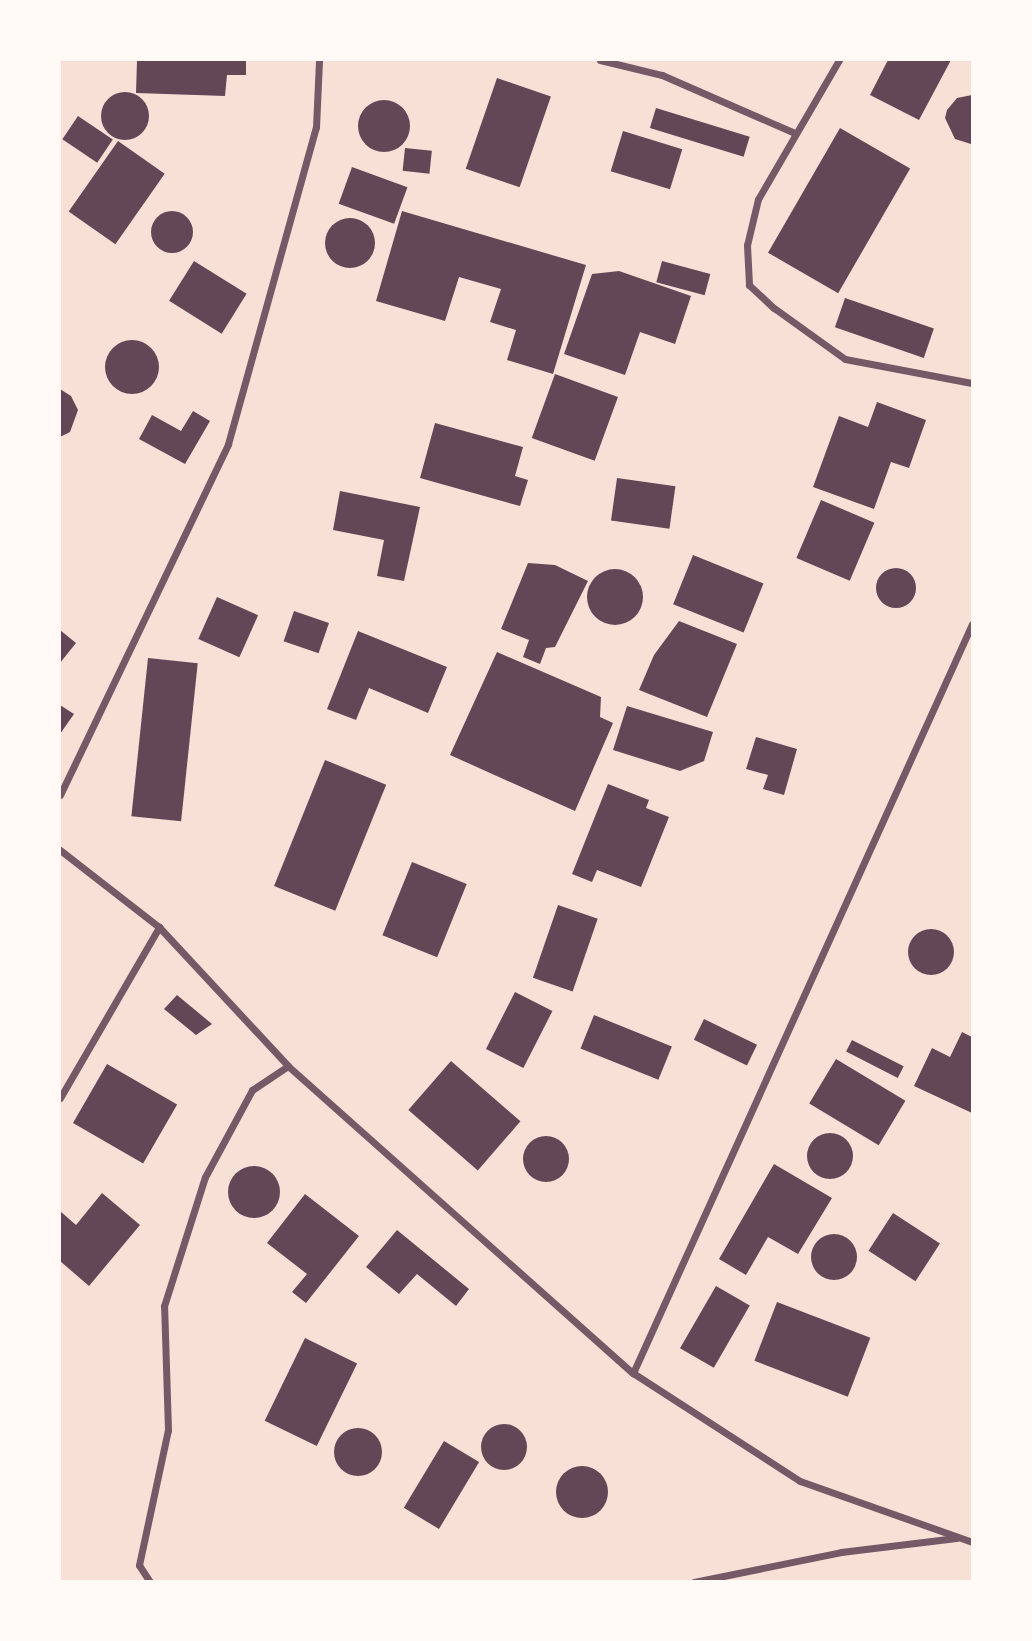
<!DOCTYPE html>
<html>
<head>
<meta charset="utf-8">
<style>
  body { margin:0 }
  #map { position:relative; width:1032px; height:1641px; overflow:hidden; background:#f7e1d7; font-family:Ubuntu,sans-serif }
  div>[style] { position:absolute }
  .building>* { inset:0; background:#644757; transform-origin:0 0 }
  .round { border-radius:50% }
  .minor>* { height:7px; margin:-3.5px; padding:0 3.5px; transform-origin:3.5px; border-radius:3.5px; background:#755966 }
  span { translate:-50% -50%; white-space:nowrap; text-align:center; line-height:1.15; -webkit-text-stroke:7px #fffaf5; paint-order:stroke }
  .frame { position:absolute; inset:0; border:61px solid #fffaf5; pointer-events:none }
</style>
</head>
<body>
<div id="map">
  <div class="building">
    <div style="clip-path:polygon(137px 60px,246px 60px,246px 75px,227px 75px,225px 96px,136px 93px)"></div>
    <div style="clip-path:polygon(888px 60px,951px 60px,919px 120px,870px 95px)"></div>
    <div style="left:497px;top:78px;width:57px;height:96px;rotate:19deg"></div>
    <div class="round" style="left:101px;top:92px;width:48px;height:48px"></div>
    <div style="clip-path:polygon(972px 95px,972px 144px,971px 144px,955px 139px,945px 118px,947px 110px,957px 98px)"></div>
    <div class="round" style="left:358px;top:100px;width:52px;height:52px"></div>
    <div style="left:656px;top:108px;width:98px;height:21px;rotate:17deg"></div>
    <div style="left:78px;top:116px;width:42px;height:28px;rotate:34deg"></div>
    <div style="left:840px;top:128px;width:81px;height:144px;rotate:30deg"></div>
    <div style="left:623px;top:131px;width:62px;height:42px;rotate:17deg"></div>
    <div style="left:118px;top:141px;width:57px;height:86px;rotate:35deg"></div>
    <div style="left:405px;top:148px;width:27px;height:23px;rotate:6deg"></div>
    <div style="left:352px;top:167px;width:59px;height:39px;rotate:20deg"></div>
    <div class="round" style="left:151px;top:211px;width:42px;height:42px"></div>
    <div style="clip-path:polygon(402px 211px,586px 265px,553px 374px,507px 360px,516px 330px,490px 322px,501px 289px,459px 277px,445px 321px,376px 301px)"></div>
    <div class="round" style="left:325px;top:218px;width:50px;height:50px"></div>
    <div style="left:194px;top:261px;width:62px;height:47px;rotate:32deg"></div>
    <div style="left:662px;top:261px;width:50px;height:22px;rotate:15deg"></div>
    <div style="clip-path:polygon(619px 271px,691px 296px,675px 344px,640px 332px,625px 375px,564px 354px,592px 274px)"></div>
    <div style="left:845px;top:298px;width:94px;height:31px;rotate:19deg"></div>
    <div class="round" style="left:105px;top:340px;width:54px;height:54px"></div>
    <div style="left:555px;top:374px;width:67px;height:68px;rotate:20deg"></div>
    <div style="clip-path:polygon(60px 389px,71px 396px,78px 410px,70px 432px,60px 437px)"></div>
    <div style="clip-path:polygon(877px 402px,926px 420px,909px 468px,891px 462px,874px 509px,813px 487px,839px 416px,868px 427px)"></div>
    <div style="clip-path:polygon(193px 411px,210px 421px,185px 464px,139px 439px,152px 415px,181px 431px)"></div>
    <div style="clip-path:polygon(435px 423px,523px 447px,515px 476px,528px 480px,520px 506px,420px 478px)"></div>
    <div style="left:617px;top:478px;width:59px;height:43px;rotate:8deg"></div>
    <div style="clip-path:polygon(340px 491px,420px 507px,404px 581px,377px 576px,384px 540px,333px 530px)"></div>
    <div style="left:821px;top:500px;width:58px;height:63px;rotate:23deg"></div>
    <div style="left:693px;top:555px;width:76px;height:53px;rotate:22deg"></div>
    <div style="clip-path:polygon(528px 563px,555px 565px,588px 581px,555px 647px,546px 648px,540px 664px,523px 657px,529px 640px,501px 629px)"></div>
    <div class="round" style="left:876px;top:568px;width:40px;height:40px"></div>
    <div class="round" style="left:587px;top:569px;width:56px;height:56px"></div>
    <div style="left:217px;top:597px;width:45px;height:46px;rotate:24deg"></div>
    <div style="left:294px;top:611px;width:37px;height:32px;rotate:19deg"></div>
    <div style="clip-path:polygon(679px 621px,737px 644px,707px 717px,639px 690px,654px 655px)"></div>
    <div style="clip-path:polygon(60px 630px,76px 643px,60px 663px)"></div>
    <div style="clip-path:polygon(358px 631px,447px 667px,428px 713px,369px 688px,356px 720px,327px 709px)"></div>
    <div style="clip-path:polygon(497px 652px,601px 697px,600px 717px,613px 723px,575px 811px,450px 755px)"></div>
    <div style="left:148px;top:658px;width:50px;height:159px;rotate:6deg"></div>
    <div style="clip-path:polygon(60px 705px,74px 714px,60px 734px)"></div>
    <div style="clip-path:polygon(627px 706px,713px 732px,704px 761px,680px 771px,613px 750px)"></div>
    <div style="clip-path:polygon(756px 737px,797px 749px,784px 795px,763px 789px,768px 775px,746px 769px)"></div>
    <div style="left:325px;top:760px;width:66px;height:136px;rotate:22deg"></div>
    <div style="clip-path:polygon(608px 784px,649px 800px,646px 808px,669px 817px,641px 887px,597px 870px,592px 882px,572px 874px)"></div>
    <div style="left:412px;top:862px;width:59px;height:79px;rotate:22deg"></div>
    <div style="left:558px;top:905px;width:42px;height:77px;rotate:19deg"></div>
    <div class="round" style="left:908px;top:929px;width:46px;height:46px"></div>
    <div style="left:515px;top:992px;width:42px;height:64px;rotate:27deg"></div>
    <div style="clip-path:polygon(177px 995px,212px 1024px,196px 1035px,164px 1009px)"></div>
    <div style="left:594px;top:1015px;width:84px;height:36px;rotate:22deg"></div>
    <div style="left:704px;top:1019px;width:59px;height:23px;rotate:26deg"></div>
    <div style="clip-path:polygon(962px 1032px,972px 1037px,972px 1113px,914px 1086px,932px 1048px,950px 1057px)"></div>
    <div style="left:852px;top:1040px;width:58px;height:13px;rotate:27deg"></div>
    <div style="left:836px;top:1059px;width:81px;height:52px;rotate:31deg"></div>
    <div style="left:451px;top:1061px;width:92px;height:65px;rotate:41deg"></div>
    <div style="left:107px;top:1064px;width:81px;height:68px;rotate:30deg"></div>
    <div class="round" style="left:807px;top:1133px;width:46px;height:46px"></div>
    <div class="round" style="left:523px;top:1136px;width:46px;height:46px"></div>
    <div style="clip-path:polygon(774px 1164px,832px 1198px,798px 1254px,768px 1237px,746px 1275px,719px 1259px)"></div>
    <div class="round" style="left:228px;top:1166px;width:52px;height:52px"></div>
    <div style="clip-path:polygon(102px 1193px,140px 1225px,89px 1286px,60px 1261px,60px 1211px,76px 1225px)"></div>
    <div style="clip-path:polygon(305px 1194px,359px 1236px,306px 1303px,292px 1292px,307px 1274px,267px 1243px)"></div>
    <div style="left:893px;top:1213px;width:56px;height:45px;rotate:33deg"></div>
    <div style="clip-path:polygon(397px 1230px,469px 1289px,456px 1306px,417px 1274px,399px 1294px,366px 1267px)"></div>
    <div class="round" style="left:811px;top:1234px;width:46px;height:46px"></div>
    <div style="left:716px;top:1286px;width:39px;height:72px;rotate:30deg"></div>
    <div style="left:777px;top:1302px;width:100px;height:63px;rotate:21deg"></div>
    <div style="left:305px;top:1338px;width:58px;height:92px;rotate:26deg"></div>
    <div class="round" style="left:481px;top:1424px;width:46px;height:46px"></div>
    <div class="round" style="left:334px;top:1428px;width:48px;height:48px"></div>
    <div style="left:444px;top:1441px;width:41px;height:78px;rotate:31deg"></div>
    <div class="round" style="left:556px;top:1466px;width:52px;height:52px"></div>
  </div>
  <div class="minor">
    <div style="left:600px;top:60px;width:64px;rotate:13.6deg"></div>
    <div style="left:662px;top:75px;width:145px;rotate:23.6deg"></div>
    <div style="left:839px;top:60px;width:161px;rotate:120.2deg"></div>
    <div style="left:758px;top:199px;width:47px;rotate:103.4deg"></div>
    <div style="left:747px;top:245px;width:40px;rotate:87.1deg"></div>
    <div style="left:749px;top:285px;width:34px;rotate:43deg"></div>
    <div style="left:774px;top:308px;width:87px;rotate:35.7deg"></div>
    <div style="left:845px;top:359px;width:129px;rotate:10.7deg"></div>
    <div style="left:60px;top:795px;width:389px;rotate:-64.4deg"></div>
    <div style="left:228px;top:444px;width:329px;rotate:-74.5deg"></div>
    <div style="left:316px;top:127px;width:67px;rotate:-87.4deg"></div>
    <div style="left:60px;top:850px;width:125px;rotate:37.9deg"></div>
    <div style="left:159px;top:927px;width:190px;rotate:47.1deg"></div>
    <div style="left:288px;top:1066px;width:462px;rotate:41.7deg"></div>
    <div style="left:633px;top:1373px;width:199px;rotate:32.9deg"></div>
    <div style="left:800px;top:1481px;width:182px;rotate:19.5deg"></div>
    <div style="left:60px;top:1098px;width:198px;rotate:-59.9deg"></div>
    <div style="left:633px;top:1373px;width:822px;rotate:-65.65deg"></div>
    <div style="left:150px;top:1582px;width:20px;rotate:-123deg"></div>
    <div style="left:139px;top:1565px;width:138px;rotate:-77.9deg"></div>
    <div style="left:168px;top:1430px;width:124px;rotate:-91.8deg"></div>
    <div style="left:164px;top:1306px;width:135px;rotate:-72.4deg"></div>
    <div style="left:205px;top:1177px;width:99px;rotate:-61.6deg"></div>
    <div style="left:252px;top:1090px;width:43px;rotate:-33.7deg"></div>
    <div style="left:694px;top:1582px;width:150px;rotate:-11.5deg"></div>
    <div style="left:841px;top:1552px;width:116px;rotate:-6.9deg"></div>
  </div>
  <div class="frame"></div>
</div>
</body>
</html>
